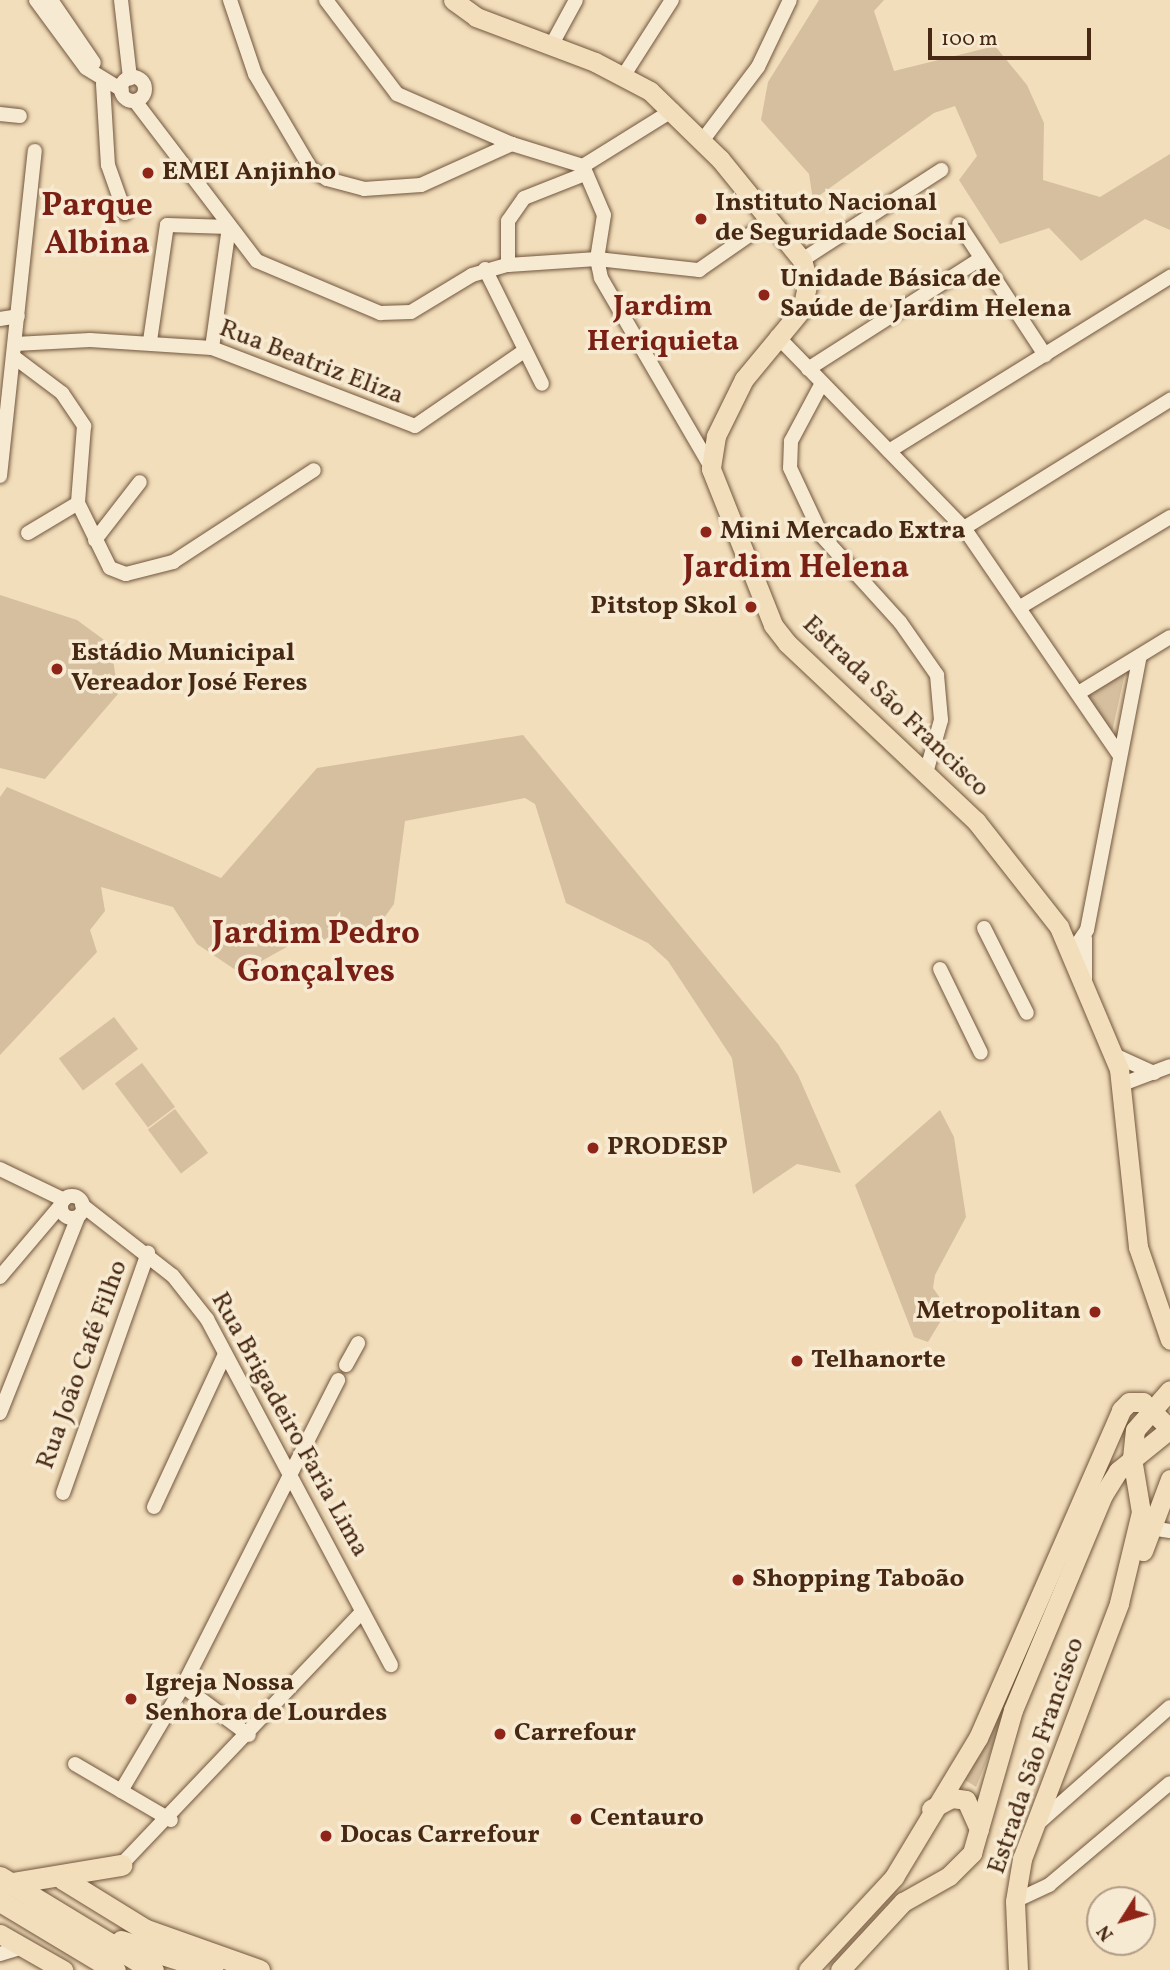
<!DOCTYPE html>
<html>
<head>
<meta charset="utf-8">
<style>
  body { margin:0 }
  #map { position:relative; width:1170px; height:1970px; overflow:hidden; background:#f2debb; font-family:Vollkorn,serif }
  div>[style] { position:absolute }
  .green>* { inset:0; background:#d5bf9e; transform-origin:0 0 }
  .roads { filter:drop-shadow(0 0 2px #72563d) drop-shadow(0 0 2px #72563d) }
  .minor>* { height:14px; margin:-7px; padding:0 7px; transform-origin:7px; border-radius:7px; background:#f7ead3 }
  .minor>.ring { margin:-7px; padding:0; box-sizing:content-box; background:none; border:14px solid #f7ead3; border-radius:50% }
  .major>* { height:19px; margin:-9.5px; padding:0 9.5px; transform-origin:9.5px; border-radius:9.5px; background:#f2debb }
  .highway>* { height:21px; margin:-10.5px; padding:0 10.5px; transform-origin:10.5px; border-radius:10.5px; background:#f2debb }
  .dots>* { width:19px; height:19px; translate:-50% -50%; box-sizing:border-box; border:4px solid #f7ead3; border-radius:50% }
  span { translate:-50% -50%; white-space:nowrap; text-align:center; line-height:1.15; -webkit-text-stroke:7px #f7ead3; paint-order:stroke }
  .poi-label { font-size:26px; color:#472813; font-weight:700 }
  .left { translate:0 -50%; text-align:left }
  .right { translate:-100% -50%; text-align:right }
  .street-label { font-size:26px; color:#472813 }
  .quarter-label { font-size:30px; color:#7a1f14; font-weight:700 }
  .district-label { font-size:33px; color:#7a1f14; font-weight:700 }
  .north { position:absolute; left:1086px; top:1886px; width:70px; height:70px; box-sizing:border-box; background:#f7ead3; border:2px solid #b19c86; border-radius:50%; rotate:233deg; font-size:19px; font-weight:700; line-height:28px; text-align:center; color:#472813 }
  .north::after { content:''; display:block; margin:auto; width:24px; height:32px; background:#8f2418; clip-path:polygon(50% 0,100% 100%,50% 72%,0 100%) }
  .scale { position:absolute; left:928px; top:28px; width:163px; height:32px; box-sizing:border-box; border:4px solid #472813; border-top:0; padding-left:9px; font-size:21px; line-height:24px; white-space:nowrap; color:#472813; -webkit-text-stroke:5px #f7ead3; paint-order:stroke }
</style>
</head>
<body>
<div id="map">
  <div class="green">
    <div style="clip-path:polygon(819px 0,884px 0,874px 11px,894px 71px,995px 46px,1027px 85px,1044px 123px,1043px 180px,1100px 197px,1170px 154px,1170px 230px,1145px 219px,1081px 261px,1049px 228px,1000px 244px,959px 180px,977px 156px,955px 106px,934px 113px,813px 200px,809px 174px,761px 120px,768px 82px)"></div>
    <div style="clip-path:polygon(0 595px,77px 620px,111px 645px,118px 694px,45px 779px,0 768px)"></div>
    <div style="clip-path:polygon(1125px 673px,1112px 732px,1086px 694px)"></div>
    <div style="clip-path:polygon(523px 735px,778px 1044px,798px 1075px,841px 1173px,797px 1164px,753px 1194px,732px 1058px,668px 961px,648px 943px,566px 903px,535px 804px,525px 798px,405px 821px,394px 904px,381px 922px,349px 936px,292px 944px,240px 973px,197px 944px,173px 907px,101px 887px,105px 911px,90px 930px,97px 952px,0 1055px,0 797px,7px 787px,221px 878px,317px 768px)"></div>
    <div style="left:114px;top:1017px;width:40px;height:69px;rotate:53deg"></div>
    <div style="left:142px;top:1063px;width:55px;height:34px;rotate:53deg"></div>
    <div style="left:175px;top:1109px;width:55px;height:34px;rotate:53deg"></div>
    <div style="clip-path:polygon(940px 1110px,954px 1137px,966px 1217px,935px 1275px,933px 1288px,948px 1309px,928px 1342px,914px 1337px,855px 1185px)"></div>
    <div style="clip-path:polygon(1104px 1462px,1107px 1468px,976px 1787px,959px 1776px)"></div>
  </div>
  <div class="roads">
    <div class="minor">
      <div style="left:36px;top:0;width:84px;rotate:53.7deg"></div>
      <div style="left:86px;top:68px;width:42px;rotate:31.4deg"></div>
      <div style="left:51px;top:0;width:76px;rotate:55.7deg"></div>
      <div style="left:121px;top:0;width:79px;rotate:83.4deg"></div>
      <div style="left:230px;top:0;width:78px;rotate:71.3deg"></div>
      <div style="left:255px;top:74px;width:110px;rotate:59.5deg"></div>
      <div style="left:311px;top:169px;width:19px;rotate:32deg"></div>
      <div style="left:327px;top:179px;width:38px;rotate:15deg"></div>
      <div style="left:364px;top:189px;width:57px;rotate:-4deg"></div>
      <div style="left:421px;top:185px;width:100px;rotate:-24.3deg"></div>
      <div style="left:326px;top:0;width:118px;rotate:52.9deg"></div>
      <div style="left:397px;top:94px;width:125px;rotate:23.5deg"></div>
      <div style="left:512px;top:144px;width:74px;rotate:17.2deg"></div>
      <div style="left:583px;top:166px;width:106px;rotate:-31.9deg"></div>
      <div style="left:551px;top:46px;width:52px;rotate:-61.5deg"></div>
      <div style="left:624px;top:75px;width:89px;rotate:-57.4deg"></div>
      <div class="ring" style="left:121px;top:77px;width:10px;height:10px"></div>
      <div style="left:103px;top:84px;width:81px;rotate:86.5deg"></div>
      <div style="left:108px;top:165px;width:51px;rotate:70.5deg"></div>
      <div style="left:135px;top:101px;width:201px;rotate:52.7deg"></div>
      <div style="left:257px;top:261px;width:134px;rotate:22.9deg"></div>
      <div style="left:380px;top:313px;width:31px;rotate:-2deg"></div>
      <div style="left:411px;top:312px;width:71px;rotate:-31.2deg"></div>
      <div style="left:472px;top:275px;width:37px;rotate:-16deg"></div>
      <div style="left:508px;top:265px;width:89px;rotate:-3.9deg"></div>
      <div style="left:597px;top:259px;width:103px;rotate:6.2deg"></div>
      <div style="left:699px;top:270px;width:88px;rotate:-34.8deg"></div>
      <div style="left:0;top:114px;width:20px;rotate:6deg"></div>
      <div style="left:702px;top:141px;width:93px;rotate:-52.9deg"></div>
      <div style="left:758px;top:67px;width:74px;rotate:-64.5deg"></div>
      <div style="left:583px;top:166px;width:53px;rotate:66.8deg"></div>
      <div style="left:604px;top:215px;width:45px;rotate:99deg"></div>
      <div style="left:597px;top:259px;width:19px;rotate:78deg"></div>
      <div style="left:601px;top:278px;width:216px;rotate:59.8deg"></div>
      <div style="left:959px;top:224px;width:157px;rotate:56.7deg"></div>
      <div style="left:802px;top:260px;width:166px;rotate:-32.9deg"></div>
      <div style="left:508px;top:265px;width:44px;rotate:-90deg"></div>
      <div style="left:508px;top:221px;width:28px;rotate:-55deg"></div>
      <div style="left:524px;top:198px;width:66px;rotate:-21.5deg"></div>
      <div style="left:485px;top:269px;width:128px;rotate:63.6deg"></div>
      <div style="left:0;top:319px;width:18px;rotate:-9deg"></div>
      <div style="left:777px;top:336px;width:268px;rotate:45.8deg"></div>
      <div style="left:964px;top:528px;width:276px;rotate:55.6deg"></div>
      <div style="left:150px;top:341px;width:117px;rotate:-81.7deg"></div>
      <div style="left:167px;top:225px;width:62px;rotate:1.8deg"></div>
      <div style="left:15px;top:344px;width:75px;rotate:-3.1deg"></div>
      <div style="left:90px;top:340px;width:122px;rotate:3.8deg"></div>
      <div style="left:212px;top:348px;width:217px;rotate:21deg"></div>
      <div style="left:415px;top:426px;width:132px;rotate:-34.5deg"></div>
      <div style="left:212px;top:348px;width:122px;rotate:-82deg"></div>
      <div style="left:14px;top:357px;width:60px;rotate:36.9deg"></div>
      <div style="left:62px;top:393px;width:40px;rotate:56deg"></div>
      <div style="left:84px;top:426px;width:77px;rotate:94.5deg"></div>
      <div style="left:78px;top:503px;width:72px;rotate:63.8deg"></div>
      <div style="left:110px;top:568px;width:17px;rotate:21deg"></div>
      <div style="left:126px;top:574px;width:49px;rotate:-14.3deg"></div>
      <div style="left:173px;top:562px;width:168px;rotate:-33.1deg"></div>
      <div style="left:808px;top:369px;width:204px;rotate:-32.6deg"></div>
      <div style="left:822px;top:383px;width:66px;rotate:118.1deg"></div>
      <div style="left:791px;top:441px;width:27px;rotate:92deg"></div>
      <div style="left:790px;top:468px;width:75px;rotate:64.8deg"></div>
      <div style="left:822px;top:536px;width:116px;rotate:47.8deg"></div>
      <div style="left:900px;top:622px;width:65px;rotate:55.1deg"></div>
      <div style="left:937px;top:675px;width:45px;rotate:84.9deg"></div>
      <div style="left:941px;top:720px;width:55px;rotate:105.8deg"></div>
      <div style="left:889px;top:451px;width:331px;rotate:-31.8deg"></div>
      <div style="left:0;top:476px;width:327px;rotate:-83.9deg"></div>
      <div style="left:964px;top:528px;width:243px;rotate:-31.9deg"></div>
      <div style="left:28px;top:533px;width:58px;rotate:-31deg"></div>
      <div style="left:95px;top:540px;width:73px;rotate:-52.2deg"></div>
      <div style="left:1022px;top:606px;width:173px;rotate:-31deg"></div>
      <div style="left:1080px;top:692px;width:105px;rotate:-31.4deg"></div>
      <div style="left:984px;top:928px;width:95px;rotate:63.2deg"></div>
      <div style="left:1072px;top:952px;width:27px;rotate:-56deg"></div>
      <div style="left:1087px;top:930px;width:279px;rotate:-79.1deg"></div>
      <div style="left:940px;top:969px;width:93px;rotate:64deg"></div>
      <div style="left:1085px;top:982px;width:44px;rotate:-90deg"></div>
      <div style="left:1114px;top:1055px;width:44px;rotate:24.2deg"></div>
      <div style="left:1120px;top:1085px;width:53px;rotate:-20.8deg"></div>
      <div style="left:0;top:1169px;width:71px;rotate:25.8deg"></div>
      <div class="ring" style="left:61px;top:1196px;width:8px;height:8px"></div>
      <div style="left:82px;top:1205px;width:115px;rotate:38deg"></div>
      <div style="left:173px;top:1276px;width:55px;rotate:51.7deg"></div>
      <div style="left:207px;top:1319px;width:392px;rotate:62deg"></div>
      <div style="left:0;top:1277px;width:94px;rotate:-49.7deg"></div>
      <div style="left:346px;top:1365px;width:25px;rotate:-61deg"></div>
      <div style="left:0;top:1413px;width:211px;rotate:-68.3deg"></div>
      <div style="left:63px;top:1493px;width:255px;rotate:-70.5deg"></div>
      <div style="left:154px;top:1507px;width:166px;rotate:-65.1deg"></div>
      <div style="left:1151px;top:1528px;width:19px;rotate:9deg"></div>
      <div style="left:183px;top:1686px;width:82px;rotate:36.6deg"></div>
      <div style="left:75px;top:1764px;width:111px;rotate:30.3deg"></div>
      <div style="left:121px;top:1791px;width:122px;rotate:-59.4deg"></div>
      <div style="left:183px;top:1686px;width:343px;rotate:-63.1deg"></div>
      <div style="left:1035px;top:1826px;width:180px;rotate:-41.4deg"></div>
      <div style="left:121px;top:1865px;width:349px;rotate:-46.4deg"></div>
      <div style="left:1015px;top:1901px;width:38px;rotate:-25deg"></div>
      <div style="left:1049px;top:1885px;width:158px;rotate:-40.1deg"></div>
      <div style="left:0;top:1954px;width:24px;rotate:-17deg"></div>
    </div>
    <div class="major">
      <div style="left:453px;top:0;width:29px;rotate:36deg"></div>
      <div style="left:476px;top:17px;width:127px;rotate:20.7deg"></div>
      <div style="left:595px;top:62px;width:62px;rotate:27.8deg"></div>
      <div style="left:650px;top:91px;width:98px;rotate:44.2deg"></div>
      <div style="left:720px;top:159px;width:130px;rotate:50.9deg"></div>
      <div style="left:802px;top:260px;width:22px;rotate:74deg"></div>
      <div style="left:808px;top:281px;width:29px;rotate:102deg"></div>
      <div style="left:802px;top:309px;width:91px;rotate:129.6deg"></div>
      <div style="left:744px;top:379px;width:64px;rotate:116.2deg"></div>
      <div style="left:716px;top:436px;width:33px;rotate:99deg"></div>
      <div style="left:711px;top:469px;width:168px;rotate:68.3deg"></div>
      <div style="left:773px;top:625px;width:23px;rotate:52deg"></div>
      <div style="left:787px;top:643px;width:260px;rotate:43.3deg"></div>
      <div style="left:976px;top:821px;width:135px;rotate:51.9deg"></div>
      <div style="left:1059px;top:927px;width:154px;rotate:67.1deg"></div>
      <div style="left:1119px;top:1069px;width:179px;rotate:83.9deg"></div>
      <div style="left:1138px;top:1247px;width:98px;rotate:71deg"></div>
      <div style="left:1143px;top:1551px;width:77px;rotate:-69.4deg"></div>
      <div style="left:931px;top:1809px;width:24px;rotate:-28deg"></div>
      <div style="left:952px;top:1798px;width:14px;rotate:8deg"></div>
      <div style="left:966px;top:1800px;width:32px;rotate:66deg"></div>
      <div style="left:0;top:1934px;width:73px;rotate:29.7deg"></div>
      <div style="left:808px;top:1970px;width:127px;rotate:-47.2deg"></div>
      <div style="left:894px;top:1877px;width:162px;rotate:-58.9deg"></div>
      <div style="left:978px;top:1738px;width:358px;rotate:-66.4deg"></div>
      <div style="left:1121px;top:1410px;width:11px;rotate:-45deg"></div>
      <div style="left:1129px;top:1402px;width:14px"></div>
      <div style="left:1143px;top:1402px;width:38px;rotate:45deg"></div>
      <div style="left:840px;top:1970px;width:93px;rotate:-47.2deg"></div>
      <div style="left:903px;top:1902px;width:53px;rotate:-29.5deg"></div>
      <div style="left:949px;top:1876px;width:33px;rotate:-45deg"></div>
      <div style="left:972px;top:1853px;width:149px;rotate:-74deg"></div>
      <div style="left:1013px;top:1710px;width:233px;rotate:-67.3deg"></div>
      <div style="left:1103px;top:1495px;width:28px;rotate:-58deg"></div>
      <div style="left:1118px;top:1471px;width:67px;rotate:-38.9deg"></div>
      <div style="left:1018px;top:1970px;width:69px;rotate:-92.5deg"></div>
      <div style="left:1015px;top:1901px;width:43px;rotate:-80.5deg"></div>
      <div style="left:1022px;top:1859px;width:274px;rotate:-69.2deg"></div>
      <div style="left:1119px;top:1603px;width:94px;rotate:-76.4deg"></div>
      <div style="left:1141px;top:1512px;width:55px;rotate:-99.5deg"></div>
      <div style="left:1132px;top:1458px;width:28px;rotate:-84deg"></div>
      <div style="left:1135px;top:1430px;width:53px;rotate:-48.8deg"></div>
    </div>
    <div class="highway">
      <div style="left:0;top:1877px;width:179px;rotate:31.3deg"></div>
      <div style="left:63px;top:1879px;width:97px;rotate:31.6deg"></div>
      <div style="left:146px;top:1930px;width:120px;rotate:19.5deg"></div>
      <div style="left:6px;top:1884px;width:117px;rotate:-9.4deg"></div>
      <div style="left:0;top:1901px;width:134px;rotate:31deg"></div>
      <div style="left:121px;top:1941px;width:96px;rotate:17.5deg"></div>
    </div>
  </div>
  <div class="dots">
    <div style="left:148px;top:173px;background:#8f2418"></div>
    <div style="left:701px;top:219px;background:#8f2418"></div>
    <div style="left:764px;top:295px;background:#8f2418"></div>
    <div style="left:706px;top:532px;background:#8f2418"></div>
    <div style="left:751px;top:607px;background:#8f2418"></div>
    <div style="left:57px;top:669px;background:#8f2418"></div>
    <div style="left:593px;top:1148px;background:#8f2418"></div>
    <div style="left:1095px;top:1312px;background:#8f2418"></div>
    <div style="left:797px;top:1361px;background:#8f2418"></div>
    <div style="left:738px;top:1580px;background:#8f2418"></div>
    <div style="left:131px;top:1699px;background:#8f2418"></div>
    <div style="left:500px;top:1734px;background:#8f2418"></div>
    <div style="left:576px;top:1819px;background:#8f2418"></div>
    <div style="left:326px;top:1836px;background:#8f2418"></div>
  </div>
  <div class="poi-label">
    <span class="left" style="left:162px;top:173px">EMEI Anjinho</span>
    <span class="left" style="left:715px;top:219px">Instituto Nacional<br>de Seguridade Social</span>
    <span class="left" style="left:780px;top:295px">Unidade Básica de<br>Saúde de Jardim Helena</span>
    <span class="left" style="left:720px;top:532px">Mini Mercado Extra</span>
    <span class="right" style="left:737px;top:607px">Pitstop Skol</span>
    <span class="left" style="left:71px;top:669px">Estádio Municipal<br>Vereador José Feres</span>
    <span class="left" style="left:607px;top:1148px">PRODESP</span>
    <span class="right" style="left:1081px;top:1312px">Metropolitan</span>
    <span class="left" style="left:811px;top:1361px">Telhanorte</span>
    <span class="left" style="left:752px;top:1580px">Shopping Taboão</span>
    <span class="left" style="left:145px;top:1699px">Igreja Nossa<br>Senhora de Lourdes</span>
    <span class="left" style="left:514px;top:1734px">Carrefour</span>
    <span class="left" style="left:590px;top:1819px">Centauro</span>
    <span class="left" style="left:340px;top:1836px">Docas Carrefour</span>
  </div>
  <div class="street-label">
    <span style="left:311px;top:363px;rotate:21deg">Rua Beatriz Eliza</span>
    <span style="left:895px;top:707px;rotate:44deg">Estrada São Francisco</span>
    <span style="left:83px;top:1365px;rotate:-70deg">Rua João Café Filho</span>
    <span style="left:289px;top:1425px;rotate:61deg">Rua Brigadeiro Faria Lima</span>
    <span style="left:1037px;top:1756px;rotate:-71deg">Estrada São Francisco</span>
  </div>
  <div class="quarter-label">
    <span style="left:663px;top:324px">Jardim<br>Heriquieta</span>
  </div>
  <div class="district-label">
    <span style="left:97px;top:227px">Parque<br>Albina</span>
    <span style="left:796px;top:570px">Jardim Helena</span>
    <span style="left:316px;top:955px">Jardim Pedro<br>Gonçalves</span>
  </div>
  <div class="north">N</div>
  <div class="scale">100 m</div>
</div>
</body>
</html>
